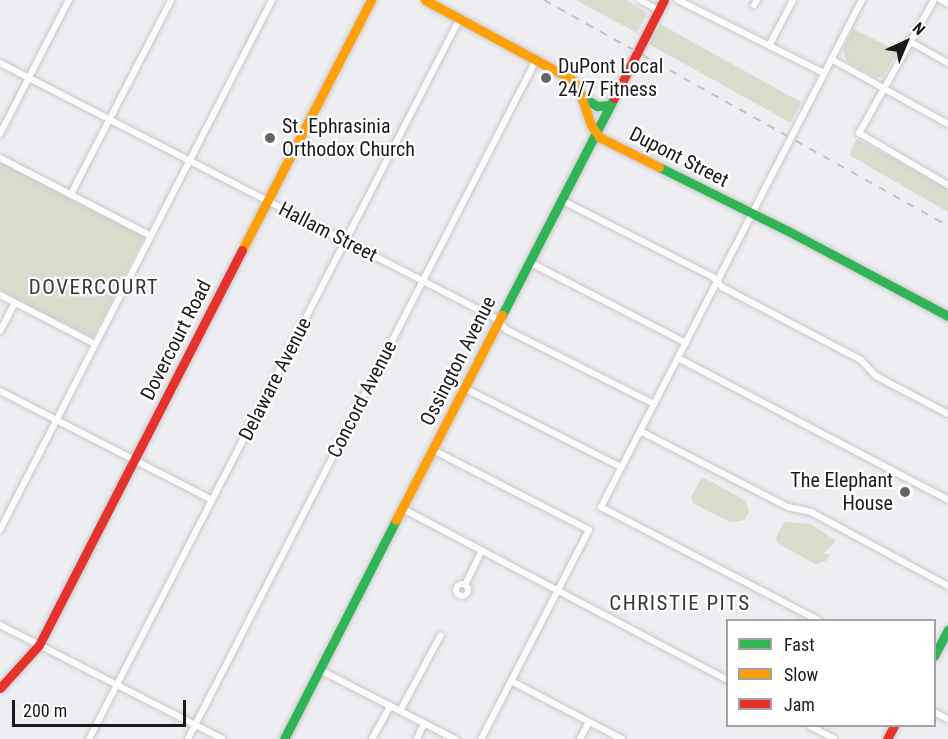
<!DOCTYPE html>
<html>
<head>
<meta charset="utf-8">
<style>
  body { margin:0 }
  #map { position:relative; width:948px; height:739px; overflow:hidden; background:#eeeef2; font-family:"Roboto Condensed",sans-serif }
  div>[style] { position:absolute }
  .green>* { inset:0; background:#d7dccb; transform-origin:0 0 }
  .roads { filter:drop-shadow(0 0 2px #c9c9cb) drop-shadow(0 0 2px #c9c9cb) }
  .street>* { height:6px; margin:-3px; padding:0 3px; transform-origin:3px; border-radius:3px; background:#fcfcfd }
  .street>.ring { margin:-3px; padding:0; box-sizing:content-box; background:none; border:6px solid #fcfcfd; border-radius:50% }
  .fast>* { height:9px; margin:-4.5px; padding:0 4.5px; transform-origin:4.5px; border-radius:4.5px; background:#30b455 }
  .slow>* { height:9px; margin:-4.5px; padding:0 4.5px; transform-origin:4.5px; border-radius:4.5px; background:#ff9f0a }
  .jam>* { height:9px; margin:-4.5px; padding:0 4.5px; transform-origin:4.5px; border-radius:4.5px; background:#e5322d }
  .rail>* { height:1.5px; margin-top:-0.75px; transform-origin:0; background:repeating-linear-gradient(90deg,#c2c2c3 0 8px,transparent 0 16px) }
  .dots>* { width:16px; height:16px; translate:-50% -50%; box-sizing:border-box; border:3px solid #fff; border-radius:50% }
  span { translate:-50% -50%; white-space:nowrap; text-align:center; line-height:1.15; -webkit-text-stroke:4.5px #fff; paint-order:stroke }
  .poi-label { font-size:20px; color:#1a1a1c }
  .left { translate:0 -50%; text-align:left }
  .right { translate:-100% -50%; text-align:right }
  .street-label { font-size:20px; color:#1a1a1c }
  .neighbourhood-label { font-size:21px; color:#36373b; letter-spacing:1.5px }
  .legend { position:absolute; left:726px; top:619px; width:210px; height:108px; box-sizing:border-box; background:#fff; border:2px solid #a3a3a4; margin:0; padding:8px 10px; list-style:none; font-size:18px; color:#1a1a1c }
  .legend li { display:flex; align-items:center; gap:12px; height:30px }
  .legend b { width:30px; border:2px solid #a3a3a4 }
  .north { position:absolute; left:876px; top:12px; width:60px; height:60px; -webkit-text-stroke:4px #fff; paint-order:stroke; rotate:44deg; font-size:16px; font-weight:700; line-height:24px; text-align:center; color:#1a1a1c }
  .north::after { content:''; display:block; margin:auto; width:21px; height:27px; background:#1a1a1c; clip-path:polygon(50% 0,100% 100%,50% 72%,0 100%) }
  .scale { position:absolute; left:12px; top:700px; width:174px; height:27px; box-sizing:border-box; border:3px solid #1a1a1c; border-top:0; padding-left:8px; font-size:18px; line-height:21px; white-space:nowrap; color:#1a1a1c; -webkit-text-stroke:4px #fff; paint-order:stroke }
</style>
</head>
<body>
<div id="map">
  <div class="green">
    <div style="clip-path:polygon(576px 0,627px 0,647px 13px,637px 33px)"></div>
    <div style="left:660px;top:24px;width:162px;height:23px;rotate:29deg"></div>
    <div style="clip-path:polygon(853px 29px,898px 51px,883px 77px,875px 77px,847px 62px,843px 49px)"></div>
    <div style="clip-path:polygon(856px 140px,859px 140px,948px 189px,948px 212px,849px 155px)"></div>
    <div style="clip-path:polygon(0 162px,144px 237px,93px 338px,0 290px)"></div>
    <div style="clip-path:polygon(705px 478px,746px 501px,749px 512px,744px 520px,730px 522px,693px 503px,691px 498px,700px 480px)"></div>
    <div style="clip-path:polygon(787px 522px,810px 524px,834px 539px,835px 542px,823px 554px,830px 554px,826px 561px,815px 564px,777px 543px,776px 538px,783px 523px)"></div>
  </div>
  <div class="roads">
    <div class="street">
      <div style="left:640px;top:0;width:21px;rotate:29deg"></div>
      <div style="left:678px;top:0;width:163px;rotate:26.6deg"></div>
      <div style="left:934px;top:0;width:153px;rotate:119.4deg"></div>
      <div style="left:859px;top:133px;width:103px;rotate:30.3deg"></div>
      <div style="left:941px;top:0;width:8px;rotate:30deg"></div>
      <div style="left:754px;top:5px;width:6px;rotate:-59deg"></div>
      <div style="left:909px;top:41px;width:45px;rotate:29.4deg"></div>
      <div style="left:769px;top:46px;width:52px;rotate:-62.4deg"></div>
      <div style="left:831px;top:59px;width:134px;rotate:29.1deg"></div>
      <div style="left:0;top:63px;width:555px;rotate:27.26deg"></div>
      <div style="left:493px;top:317px;width:19px;rotate:43deg"></div>
      <div style="left:507px;top:330px;width:165px;rotate:26.7deg"></div>
      <div style="left:0;top:134px;width:151px;rotate:-62.8deg"></div>
      <div style="left:0;top:158px;width:170px;rotate:27.3deg"></div>
      <div style="left:71px;top:194px;width:218px;rotate:-62.7deg"></div>
      <div style="left:561px;top:200px;width:170px;rotate:26.9deg"></div>
      <div style="left:713px;top:277px;width:13px;rotate:48deg"></div>
      <div style="left:722px;top:287px;width:157px;rotate:27.7deg"></div>
      <div style="left:861px;top:360px;width:22px;rotate:47deg"></div>
      <div style="left:876px;top:376px;width:81px;rotate:27.8deg"></div>
      <div style="left:529px;top:262px;width:177px;rotate:27.3deg"></div>
      <div style="left:0;top:295px;width:107px;rotate:27.3deg"></div>
      <div style="left:0;top:331px;width:32px;rotate:-62deg"></div>
      <div style="left:678px;top:358px;width:305px;rotate:27.7deg"></div>
      <div style="left:464px;top:388px;width:176px;rotate:26.7deg"></div>
      <div style="left:0;top:391px;width:238px;rotate:27.2deg"></div>
      <div style="left:640px;top:431px;width:166px;rotate:27.2deg"></div>
      <div style="left:788px;top:507px;width:24px;rotate:12deg"></div>
      <div style="left:811px;top:512px;width:156px;rotate:28.4deg"></div>
      <div style="left:433px;top:450px;width:175px;rotate:27.1deg"></div>
      <div style="left:589px;top:530px;width:235px;rotate:117.3deg"></div>
      <div style="left:403px;top:509px;width:367px;rotate:27.8deg"></div>
      <div style="left:0;top:530px;width:596px;rotate:-62.83deg"></div>
      <div class="ring" style="left:456px;top:584px;width:6px;height:6px"></div>
      <div style="left:465px;top:585px;width:39px;rotate:-64deg"></div>
      <div style="left:818px;top:620px;width:245px;rotate:-152.5deg"></div>
      <div style="left:601px;top:507px;width:570px;rotate:-62.76deg"></div>
      <div style="left:0;top:625px;width:250px;rotate:27.1deg"></div>
      <div style="left:320px;top:670px;width:152px;rotate:27.1deg"></div>
      <div style="left:511px;top:681px;width:125px;rotate:27.6deg"></div>
      <div style="left:400px;top:711px;width:86px;rotate:-61.7deg"></div>
      <div style="left:934px;top:712px;width:16px;rotate:27deg"></div>
      <div style="left:810px;top:726px;width:27px;rotate:28deg"></div>
      <div style="left:89px;top:739px;width:811px;rotate:-62.77deg"></div>
      <div style="left:188px;top:739px;width:763px;rotate:-62.86deg"></div>
      <div style="left:372px;top:739px;width:38px;rotate:-61deg"></div>
      <div style="left:417px;top:739px;width:17px;rotate:-66deg"></div>
      <div style="left:580px;top:739px;width:19px;rotate:-62deg"></div>
    </div>
    <div class="fast">
      <div style="left:583px;top:97px;width:17px;rotate:33deg"></div>
      <div style="left:597px;top:106px;width:13px;rotate:-4deg"></div>
      <div style="left:659px;top:167px;width:148px;rotate:26.4deg"></div>
      <div style="left:792px;top:233px;width:177px;rotate:28deg"></div>
      <div style="left:502px;top:315px;width:244px;rotate:-62.7deg"></div>
      <div style="left:934px;top:656px;width:30px;rotate:-62deg"></div>
      <div style="left:284px;top:739px;width:246px;rotate:-62.9deg"></div>
    </div>
    <div class="slow">
      <div style="left:425px;top:0;width:166px;rotate:28.4deg"></div>
      <div style="left:571px;top:79px;width:11px;rotate:49deg"></div>
      <div style="left:578px;top:87px;width:40px;rotate:71.1deg"></div>
      <div style="left:591px;top:125px;width:14px;rotate:56deg"></div>
      <div style="left:599px;top:137px;width:67px;rotate:26.6deg"></div>
      <div style="left:242px;top:250px;width:281px;rotate:-62.7deg"></div>
      <div style="left:396px;top:520px;width:231px;rotate:-62.7deg"></div>
    </div>
    <div class="jam">
      <div style="left:614px;top:98px;width:110px;rotate:-63deg"></div>
      <div style="left:0;top:688px;width:58px;rotate:-47.8deg"></div>
      <div style="left:39px;top:645px;width:444px;rotate:-62.8deg"></div>
      <div style="left:887px;top:739px;width:15px;rotate:-62deg"></div>
    </div>
  </div>
  <div class="rail">
    <div style="left:544px;top:0;width:463px;rotate:29.2deg"></div>
  </div>
  <div class="dots">
    <div style="left:546px;top:78px;background:#646467"></div>
    <div style="left:270px;top:138px;background:#646467"></div>
    <div style="left:905px;top:492px;background:#646467"></div>
  </div>
  <div class="poi-label">
    <span class="left" style="left:558px;top:78px">DuPont Local<br>24/7 Fitness</span>
    <span class="left" style="left:282px;top:138px">St. Ephrasinia<br>Orthodox Church</span>
    <span class="right" style="left:893px;top:492px">The Elephant<br>House</span>
  </div>
  <div class="street-label">
    <span style="left:679px;top:157px;rotate:27deg">Dupont Street</span>
    <span style="left:328px;top:232px;rotate:27deg">Hallam Street</span>
    <span style="left:176px;top:340px;rotate:-63deg">Dovercourt Road</span>
    <span style="left:458px;top:361px;rotate:-63deg">Ossington Avenue</span>
    <span style="left:275px;top:379px;rotate:-63deg">Delaware Avenue</span>
    <span style="left:362px;top:399px;rotate:-63deg">Concord Avenue</span>
  </div>
  <div class="neighbourhood-label">
    <span style="left:94px;top:287px">DOVERCOURT</span>
    <span style="left:680px;top:603px">CHRISTIE PITS</span>
  </div>
  <ul class="legend">
  <li><b style="height:8px;background:#30b455"></b>Fast</li>
  <li><b style="height:8px;background:#ff9f0a"></b>Slow</li>
  <li><b style="height:8px;background:#e5322d"></b>Jam</li>
  </ul>
  <div class="north">N</div>
  <div class="scale">200 m</div>
</div>
</body>
</html>
